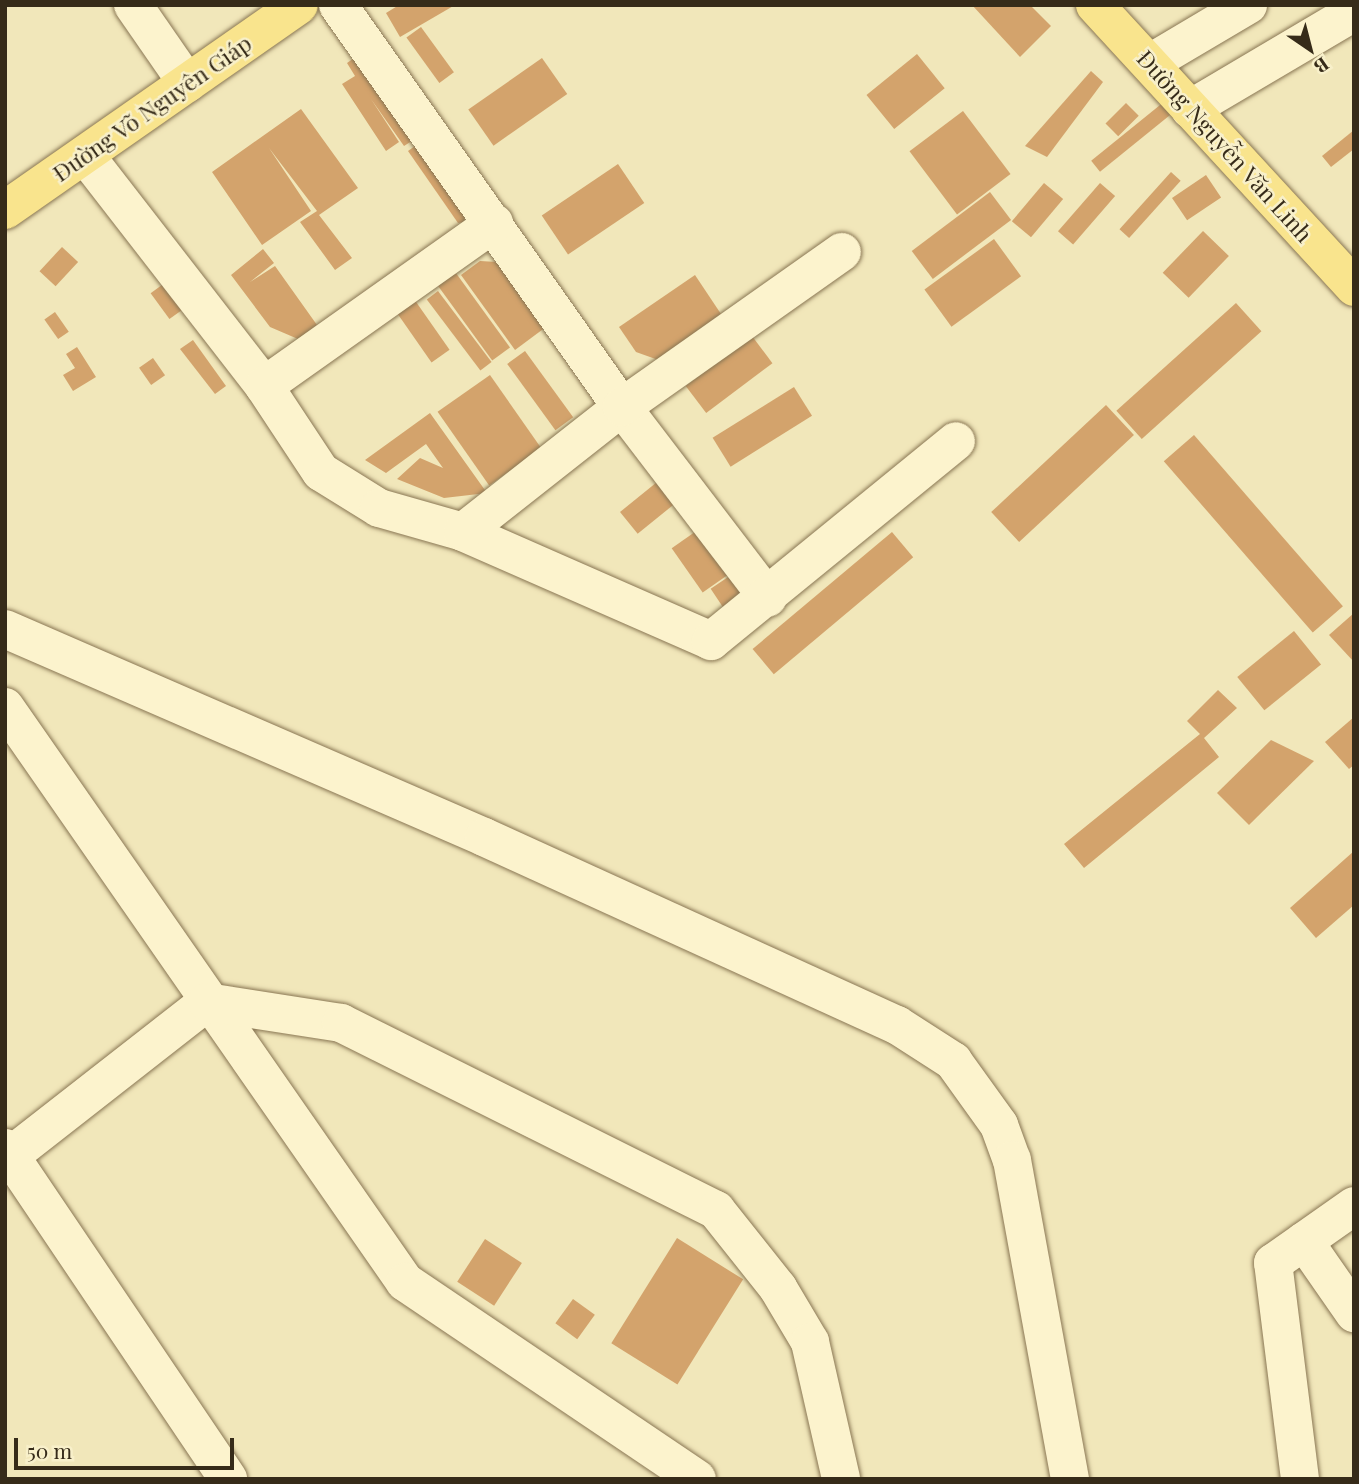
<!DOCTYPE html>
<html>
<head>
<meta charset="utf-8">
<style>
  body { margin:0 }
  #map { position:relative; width:1359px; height:1484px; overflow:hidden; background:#f1e7ba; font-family:"Playfair Display",serif }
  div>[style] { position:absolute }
  .building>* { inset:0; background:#d3a36c; transform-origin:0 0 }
  .roads { filter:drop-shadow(0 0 2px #897653) drop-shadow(0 0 2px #897653) }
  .minor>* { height:38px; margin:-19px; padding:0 19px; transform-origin:19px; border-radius:19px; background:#fcf3cd }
  .major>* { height:38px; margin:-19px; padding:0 19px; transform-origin:19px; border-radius:19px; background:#f9e48d }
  span { translate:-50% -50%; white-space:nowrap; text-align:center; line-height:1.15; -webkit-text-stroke:5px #f8f0ca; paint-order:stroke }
  .street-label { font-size:23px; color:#362b19 }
  .frame { position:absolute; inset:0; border:7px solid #362b19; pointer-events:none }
  .north { position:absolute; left:1275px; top:14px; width:70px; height:70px; -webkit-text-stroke:5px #f8f0ca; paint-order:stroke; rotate:145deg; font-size:19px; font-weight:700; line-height:28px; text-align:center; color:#362b19 }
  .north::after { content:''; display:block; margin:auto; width:24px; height:32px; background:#362b19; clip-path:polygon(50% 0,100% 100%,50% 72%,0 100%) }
  .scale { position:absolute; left:14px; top:1438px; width:220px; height:32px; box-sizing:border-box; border:4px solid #362b19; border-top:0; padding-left:9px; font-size:21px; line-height:24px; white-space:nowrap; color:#362b19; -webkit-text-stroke:5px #f8f0ca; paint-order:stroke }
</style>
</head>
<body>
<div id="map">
  <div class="building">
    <div style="clip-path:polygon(399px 5px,455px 5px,400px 37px,386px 13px)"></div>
    <div style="clip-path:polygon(972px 5px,1030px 5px,1051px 26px,1020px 57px)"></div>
    <div style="left:421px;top:27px;width:56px;height:18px;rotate:54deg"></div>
    <div style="clip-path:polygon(367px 49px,424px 133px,404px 146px,371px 99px,399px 142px,386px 151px,342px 84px,355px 76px,347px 63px)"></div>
    <div style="left:917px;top:54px;width:44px;height:65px;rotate:51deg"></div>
    <div style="left:542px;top:58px;width:44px;height:90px;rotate:55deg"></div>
    <div style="clip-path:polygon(1091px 71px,1103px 82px,1047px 157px,1025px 146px)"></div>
    <div style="left:1165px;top:101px;width:14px;height:95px;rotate:51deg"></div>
    <div style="left:1126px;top:103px;width:18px;height:29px;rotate:45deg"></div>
    <div style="clip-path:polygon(301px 109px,358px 188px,319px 215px,352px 258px,335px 270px,300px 222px,317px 211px,269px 148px,311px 211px,262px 245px,212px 172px)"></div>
    <div style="left:963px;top:111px;width:79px;height:67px;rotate:53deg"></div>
    <div style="clip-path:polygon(1354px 130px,1354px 149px,1331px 167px,1322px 156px)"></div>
    <div style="clip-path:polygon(429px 136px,468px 192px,464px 222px,458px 223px,408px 151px)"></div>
    <div style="left:618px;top:164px;width:47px;height:92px;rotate:56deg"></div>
    <div style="left:1171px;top:172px;width:13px;height:77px;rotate:42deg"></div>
    <div style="left:1206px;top:175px;width:27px;height:41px;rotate:56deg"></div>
    <div style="left:1044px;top:183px;width:25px;height:50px;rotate:40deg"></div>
    <div style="left:1100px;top:183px;width:20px;height:64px;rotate:41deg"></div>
    <div style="left:990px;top:192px;width:35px;height:98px;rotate:53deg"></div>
    <div style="left:1203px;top:231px;width:36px;height:58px;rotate:44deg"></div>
    <div style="left:994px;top:239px;width:46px;height:86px;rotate:54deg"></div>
    <div style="left:62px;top:247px;width:22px;height:33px;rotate:43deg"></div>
    <div style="clip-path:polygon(263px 249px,274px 263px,250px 282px,275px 266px,317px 325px,298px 339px,270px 327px,231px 275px)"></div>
    <div style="clip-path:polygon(480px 261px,513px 263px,554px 321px,515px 350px,461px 275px)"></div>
    <div style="left:453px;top:269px;width:97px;height:22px;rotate:54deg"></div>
    <div style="clip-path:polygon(695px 275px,725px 320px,664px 362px,636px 352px,619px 327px)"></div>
    <div style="left:166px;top:282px;width:32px;height:19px;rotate:54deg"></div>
    <div style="left:438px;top:291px;width:89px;height:14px;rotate:53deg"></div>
    <div style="left:414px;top:299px;width:62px;height:22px;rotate:55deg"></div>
    <div style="left:1236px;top:303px;width:38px;height:161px;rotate:48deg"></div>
    <div style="left:55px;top:312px;width:24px;height:13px;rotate:55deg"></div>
    <div style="left:752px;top:336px;width:34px;height:83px;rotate:53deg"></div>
    <div style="clip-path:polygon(193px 340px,226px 386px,215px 394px,180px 349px)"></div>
    <div style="clip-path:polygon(77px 347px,96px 377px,73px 391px,63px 375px,75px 368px,66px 354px)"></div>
    <div style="left:525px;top:351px;width:82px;height:22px;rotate:54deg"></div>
    <div style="left:153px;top:358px;width:21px;height:17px;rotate:55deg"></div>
    <div style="left:490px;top:375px;width:90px;height:64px;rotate:55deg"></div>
    <div style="left:794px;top:387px;width:34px;height:96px;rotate:58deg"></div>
    <div style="left:1106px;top:405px;width:41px;height:157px;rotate:47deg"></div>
    <div style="clip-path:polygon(430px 413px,487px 493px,444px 498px,397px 479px,420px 458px,443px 468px,426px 444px,386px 473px,365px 460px)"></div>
    <div style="left:1194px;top:435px;width:227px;height:40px;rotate:49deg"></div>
    <div style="left:662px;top:478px;width:28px;height:54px;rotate:51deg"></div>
    <div style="left:702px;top:527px;width:54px;height:37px;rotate:55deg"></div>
    <div style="left:892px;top:532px;width:33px;height:182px;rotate:50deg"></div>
    <div style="left:743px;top:567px;width:23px;height:39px;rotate:56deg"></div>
    <div style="clip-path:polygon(1354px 613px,1354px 662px,1329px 635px)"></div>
    <div style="left:1294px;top:631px;width:43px;height:73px;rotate:51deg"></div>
    <div style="clip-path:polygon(1218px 690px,1237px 708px,1204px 738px,1219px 757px,1084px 868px,1064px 844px,1200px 734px,1187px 721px)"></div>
    <div style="clip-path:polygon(1354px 717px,1354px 765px,1349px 769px,1325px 742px)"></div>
    <div style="clip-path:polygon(1271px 740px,1314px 761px,1249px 825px,1217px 793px)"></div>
    <div style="clip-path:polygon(1354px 851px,1354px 905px,1316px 938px,1290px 908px)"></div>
    <div style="left:677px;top:1238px;width:78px;height:124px;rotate:32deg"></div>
    <div style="left:485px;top:1239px;width:44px;height:51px;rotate:33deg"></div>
    <div style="left:573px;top:1299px;width:27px;height:30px;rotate:36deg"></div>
  </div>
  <div class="roads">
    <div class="minor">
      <div style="left:133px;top:5px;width:95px;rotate:55.3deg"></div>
      <div style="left:338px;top:5px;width:492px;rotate:54.8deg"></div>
      <div style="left:622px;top:407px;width:240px;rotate:52.6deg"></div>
      <div style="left:1150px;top:63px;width:114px;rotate:-30.6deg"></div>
      <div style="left:1190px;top:109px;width:191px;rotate:-30.6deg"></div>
      <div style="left:85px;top:155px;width:292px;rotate:52.2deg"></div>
      <div style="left:264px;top:386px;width:103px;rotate:56.5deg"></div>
      <div style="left:321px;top:472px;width:68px;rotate:31.8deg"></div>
      <div style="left:379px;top:508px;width:87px;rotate:15.9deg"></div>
      <div style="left:463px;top:532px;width:271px;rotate:23.7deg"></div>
      <div style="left:711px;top:641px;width:316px;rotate:-39.2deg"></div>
      <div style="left:264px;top:386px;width:282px;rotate:-35.3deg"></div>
      <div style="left:463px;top:532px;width:202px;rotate:-38.2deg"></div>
      <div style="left:622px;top:407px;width:269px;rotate:-35.2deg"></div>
      <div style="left:5px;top:629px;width:522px;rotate:23.47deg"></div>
      <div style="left:484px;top:837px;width:454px;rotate:24.5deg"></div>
      <div style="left:897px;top:1025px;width:67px;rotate:32.7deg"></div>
      <div style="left:953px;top:1061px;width:79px;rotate:54.3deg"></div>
      <div style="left:999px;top:1125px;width:37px;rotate:70deg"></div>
      <div style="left:1012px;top:1160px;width:324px;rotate:79.7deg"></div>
      <div style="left:5px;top:707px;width:700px;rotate:55.18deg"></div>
      <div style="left:405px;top:1282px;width:352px;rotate:34deg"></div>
      <div style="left:5px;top:1148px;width:399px;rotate:56deg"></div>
      <div style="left:5px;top:1160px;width:256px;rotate:-38deg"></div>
      <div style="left:207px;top:1002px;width:136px;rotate:8.9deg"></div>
      <div style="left:341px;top:1023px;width:419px;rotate:26.5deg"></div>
      <div style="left:716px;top:1210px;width:100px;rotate:51.5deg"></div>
      <div style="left:778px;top:1288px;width:63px;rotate:59.3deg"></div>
      <div style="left:810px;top:1342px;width:140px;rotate:77.2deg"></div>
      <div style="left:1304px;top:1241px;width:88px;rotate:55.2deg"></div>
      <div style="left:1300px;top:1479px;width:218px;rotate:-97.1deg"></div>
      <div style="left:1273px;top:1263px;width:99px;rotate:-35.1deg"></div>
    </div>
    <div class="major">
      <div style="left:1095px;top:5px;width:383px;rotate:47.4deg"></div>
      <div style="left:5px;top:210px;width:358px;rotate:-34.9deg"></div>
    </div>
  </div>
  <div class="street-label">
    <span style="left:152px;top:108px;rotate:-35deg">Đường Võ Nguyên Giáp</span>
    <span style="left:1225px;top:146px;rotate:48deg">Đường Nguyễn Văn Linh</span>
  </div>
  <div class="frame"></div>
  <div class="north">B</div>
  <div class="scale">50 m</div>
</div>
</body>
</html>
